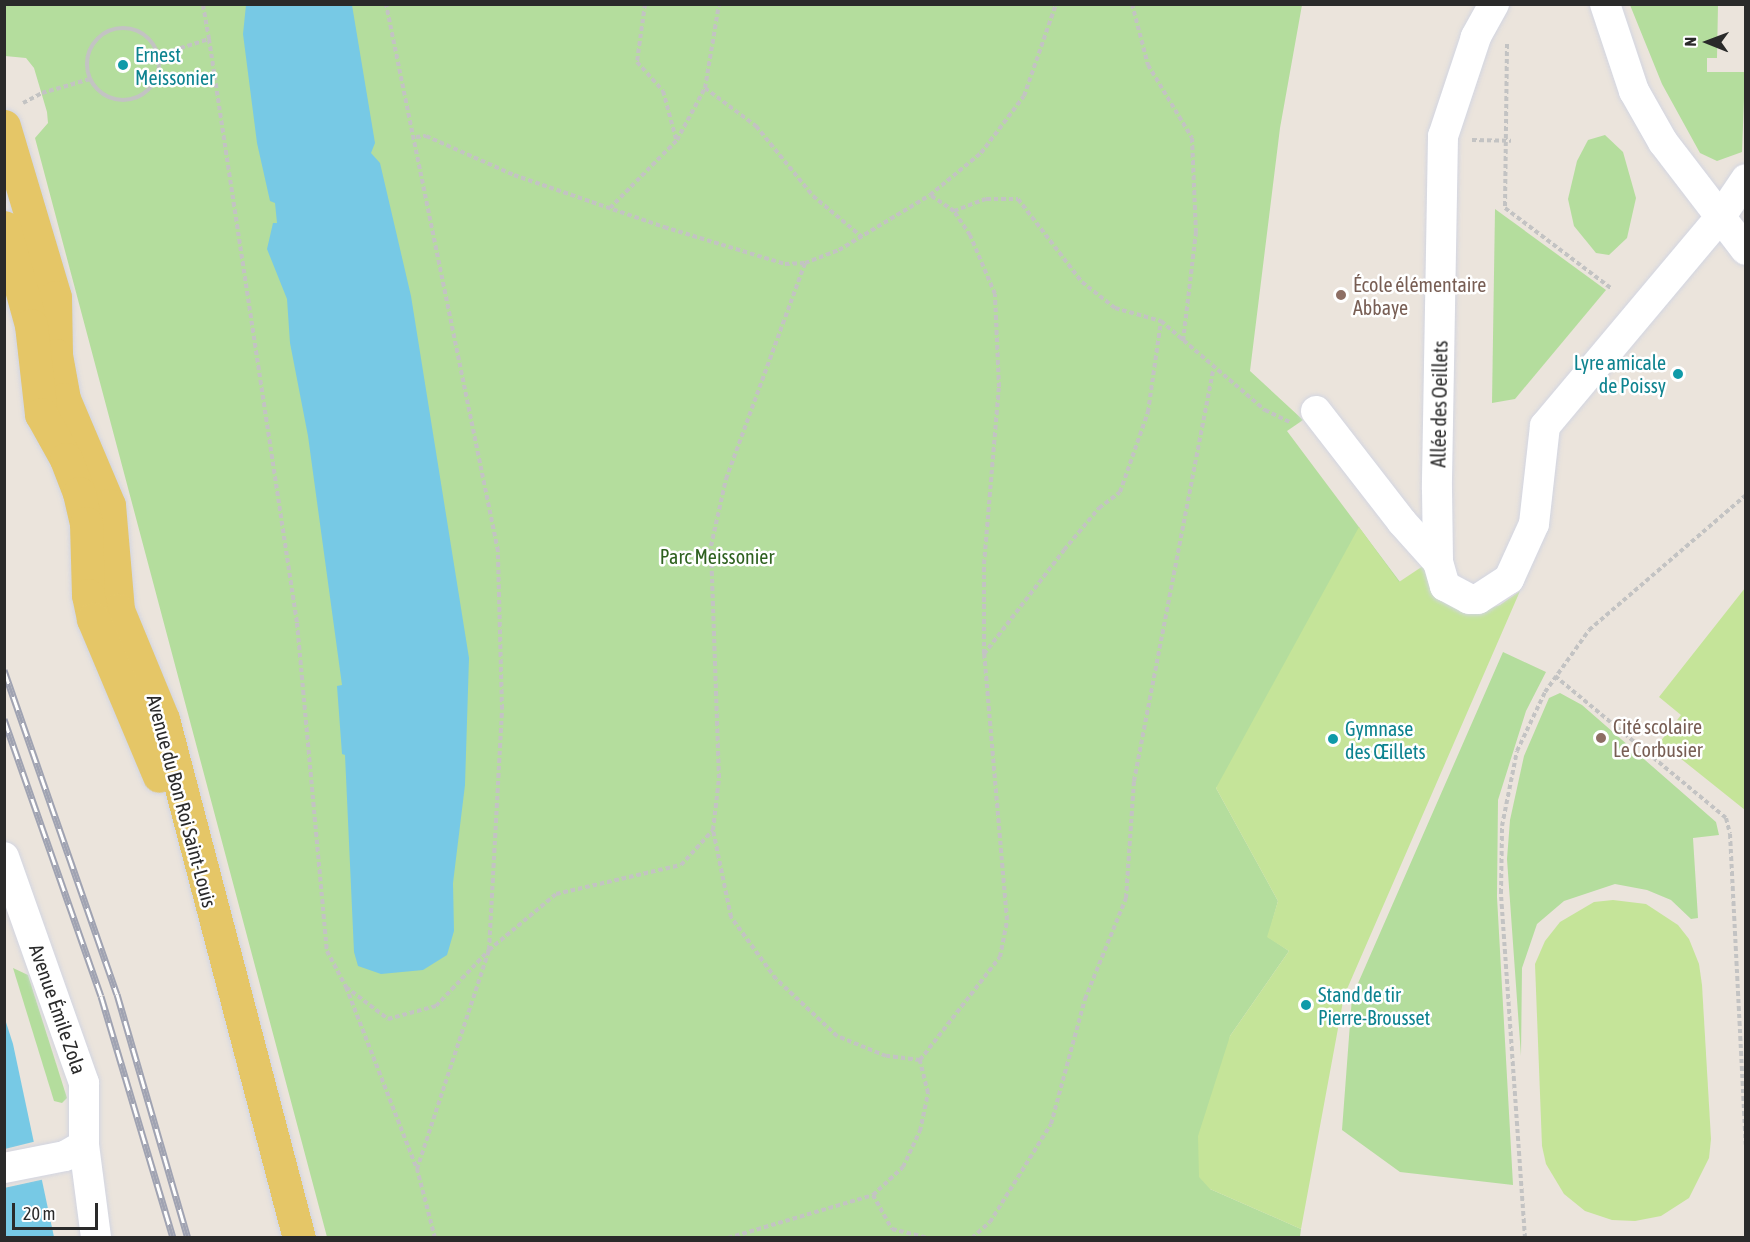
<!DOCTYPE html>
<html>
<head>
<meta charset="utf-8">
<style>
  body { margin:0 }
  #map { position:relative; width:1750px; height:1242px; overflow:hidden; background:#ebe4dc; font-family:"Asap Condensed",sans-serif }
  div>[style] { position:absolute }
  .green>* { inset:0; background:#b4dd9d }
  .pitch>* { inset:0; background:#c5e499 }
  .water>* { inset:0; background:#77c9e5 }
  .pier>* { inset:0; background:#ebe4dc }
  .path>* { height:4px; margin-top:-2px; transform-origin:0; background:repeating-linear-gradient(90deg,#c3c3c3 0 4.5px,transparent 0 7.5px) }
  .path>.ring { margin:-2px; padding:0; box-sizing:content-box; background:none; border:4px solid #c3c3c3; border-radius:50% }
  .roads { filter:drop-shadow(0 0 2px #d2d5e1) drop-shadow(0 0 2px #d2d5e1) }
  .minor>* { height:30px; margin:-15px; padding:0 15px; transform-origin:15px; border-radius:15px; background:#fff }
  .major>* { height:33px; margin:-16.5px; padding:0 16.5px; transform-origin:16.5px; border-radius:16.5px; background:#e5c667 }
  .rail>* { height:7px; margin-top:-3.5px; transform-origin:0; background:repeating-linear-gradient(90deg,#fff 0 14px,#a0a3b2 0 28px); box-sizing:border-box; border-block:2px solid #a0a3b2 }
  .dots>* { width:16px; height:16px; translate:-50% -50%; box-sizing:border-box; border:3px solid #fff; border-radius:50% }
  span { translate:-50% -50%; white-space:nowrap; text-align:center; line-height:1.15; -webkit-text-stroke:5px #fff; paint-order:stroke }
  .culture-label { font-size:20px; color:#0d838f }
  .left { translate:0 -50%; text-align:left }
  .right { translate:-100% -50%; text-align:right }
  .education-label { font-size:20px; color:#785e54 }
  .street-label { font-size:20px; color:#2a2a2a }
  .park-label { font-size:20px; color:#2e611f }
  .frame { position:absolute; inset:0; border:6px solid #2a2a2a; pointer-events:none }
  .north { position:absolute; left:1678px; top:12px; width:60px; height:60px; -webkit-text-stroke:4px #fff; paint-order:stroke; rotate:271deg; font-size:16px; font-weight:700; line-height:24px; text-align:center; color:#2a2a2a }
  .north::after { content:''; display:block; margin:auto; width:21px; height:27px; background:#2a2a2a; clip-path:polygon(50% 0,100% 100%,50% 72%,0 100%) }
  .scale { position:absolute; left:12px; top:1203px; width:86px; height:27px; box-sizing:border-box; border:3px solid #2a2a2a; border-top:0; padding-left:8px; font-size:18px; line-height:21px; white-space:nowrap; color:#2a2a2a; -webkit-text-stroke:4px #fff; paint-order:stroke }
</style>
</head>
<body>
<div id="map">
  <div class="green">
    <div style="clip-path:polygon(5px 4px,1302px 5px,1280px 128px,1250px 371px,1303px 420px,1287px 431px,1400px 582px,1216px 788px,1278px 901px,1268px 937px,1289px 951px,1230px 1036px,1210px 1189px,1301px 1229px,1300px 1237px,327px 1237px,35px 138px,48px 123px,47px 112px,34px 68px,26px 58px,5px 56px)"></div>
    <div style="clip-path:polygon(1630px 5px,1718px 5px,1717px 58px,1707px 58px,1707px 72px,1745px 72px,1742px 152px,1717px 161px,1700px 153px,1662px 84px)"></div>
    <div style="clip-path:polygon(1605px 135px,1623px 152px,1636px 198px,1627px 238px,1609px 255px,1596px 253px,1574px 226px,1568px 199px,1577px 161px,1588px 140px)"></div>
    <div style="clip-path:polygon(1495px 209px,1606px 290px,1515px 399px,1492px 403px)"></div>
    <div style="clip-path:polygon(1503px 652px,1546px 672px,1526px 711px,1498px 800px,1497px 897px,1513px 1185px,1400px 1172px,1342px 1130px,1352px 997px)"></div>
    <div style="clip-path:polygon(1560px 693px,1582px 705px,1716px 822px,1719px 835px,1693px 838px,1698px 918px,1691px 919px,1671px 900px,1647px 890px,1615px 884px,1564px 901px,1537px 924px,1522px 968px,1521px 1056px,1507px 859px,1510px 820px,1524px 756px,1549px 698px)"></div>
    <div style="clip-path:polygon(13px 968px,28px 975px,67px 1098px,62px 1103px,54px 1101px)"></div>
  </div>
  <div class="pitch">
    <div style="clip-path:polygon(1359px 527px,1399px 582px,1423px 566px,1479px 612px,1500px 605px,1520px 591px,1344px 996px,1301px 1229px,1210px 1189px,1199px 1177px,1198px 1136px,1230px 1036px,1289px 951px,1267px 937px,1278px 901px,1216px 788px)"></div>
    <div style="clip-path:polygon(1745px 588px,1745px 810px,1660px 742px,1681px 715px,1659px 697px)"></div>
    <div style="clip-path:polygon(1613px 900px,1646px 904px,1678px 925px,1689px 939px,1699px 964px,1702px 985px,1711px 1139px,1709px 1158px,1689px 1198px,1661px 1216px,1635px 1221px,1612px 1220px,1585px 1211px,1564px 1194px,1546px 1164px,1542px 1146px,1535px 964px,1545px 941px,1560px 922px,1594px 902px)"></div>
  </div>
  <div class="water">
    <div style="clip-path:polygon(246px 5px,352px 5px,375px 143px,371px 153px,380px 163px,411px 296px,469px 658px,465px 785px,453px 883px,454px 931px,447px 955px,423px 970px,381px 974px,358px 966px,354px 952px,345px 755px,342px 754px,337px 686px,342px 685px,308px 436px,290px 343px,287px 299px,267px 249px,273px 223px,277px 223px,275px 203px,270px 201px,257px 143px,243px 34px)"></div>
    <div style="clip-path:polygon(4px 1016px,13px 1044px,54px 1237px,5px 1237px)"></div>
  </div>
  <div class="pier">
    <div style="clip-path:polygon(37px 1141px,45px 1179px,4px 1188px,5px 1149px)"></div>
  </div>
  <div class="path">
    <div style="left:645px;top:4px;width:59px;rotate:97.9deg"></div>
    <div style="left:637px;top:62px;width:39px;rotate:48deg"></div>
    <div style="left:663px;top:91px;width:50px;rotate:74.8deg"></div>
    <div style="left:1132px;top:4px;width:63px;rotate:75.3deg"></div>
    <div style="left:1148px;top:65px;width:85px;rotate:58.9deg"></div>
    <div style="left:1192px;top:138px;width:94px;rotate:87.6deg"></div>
    <div style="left:1196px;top:232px;width:110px;rotate:96.8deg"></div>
    <div class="ring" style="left:87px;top:28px;width:68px;height:68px"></div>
    <div style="left:209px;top:39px;width:591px;rotate:81.43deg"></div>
    <div style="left:297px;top:623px;width:329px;rotate:84.8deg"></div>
    <div style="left:327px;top:951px;width:41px;rotate:62.2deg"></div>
    <div style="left:346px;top:987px;width:195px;rotate:68.7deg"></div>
    <div style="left:1507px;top:44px;width:164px;rotate:90.7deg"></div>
    <div style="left:1505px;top:208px;width:134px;rotate:37.1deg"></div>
    <div style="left:159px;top:55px;width:52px;rotate:-17.7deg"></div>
    <div style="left:209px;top:39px;width:36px;rotate:-100deg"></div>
    <div style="left:705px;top:88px;width:85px;rotate:-80.5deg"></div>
    <div style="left:23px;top:103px;width:21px;rotate:-28deg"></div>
    <div style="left:42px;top:93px;width:50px;rotate:-16.3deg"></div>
    <div style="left:416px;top:137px;width:10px;rotate:-6deg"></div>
    <div style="left:426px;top:136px;width:96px;rotate:23.9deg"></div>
    <div style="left:514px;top:175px;width:159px;rotate:19.1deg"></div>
    <div style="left:664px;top:227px;width:127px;rotate:17deg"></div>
    <div style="left:785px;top:264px;width:20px;rotate:-3deg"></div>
    <div style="left:1472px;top:140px;width:39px;rotate:1deg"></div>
    <div style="left:610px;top:208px;width:95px;rotate:-45.4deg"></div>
    <div style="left:677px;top:140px;width:59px;rotate:-61.7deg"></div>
    <div style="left:705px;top:88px;width:64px;rotate:36.7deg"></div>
    <div style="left:756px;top:126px;width:90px;rotate:50.8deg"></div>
    <div style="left:813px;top:196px;width:64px;rotate:39.9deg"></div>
    <div style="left:954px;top:211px;width:34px;rotate:-21deg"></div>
    <div style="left:986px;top:199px;width:32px"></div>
    <div style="left:1018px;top:199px;width:105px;rotate:52.4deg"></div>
    <div style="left:1082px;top:282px;width:42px;rotate:38.2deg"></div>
    <div style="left:1115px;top:308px;width:48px;rotate:15.8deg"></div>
    <div style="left:1161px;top:321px;width:137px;rotate:40.6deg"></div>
    <div style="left:1265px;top:410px;width:28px;rotate:26deg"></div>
    <div style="left:984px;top:654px;width:131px;rotate:-52.4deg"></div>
    <div style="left:1064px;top:550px;width:55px;rotate:-50.2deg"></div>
    <div style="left:1099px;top:508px;width:26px;rotate:-37deg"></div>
    <div style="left:1120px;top:492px;width:85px;rotate:-70.7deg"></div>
    <div style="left:1148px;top:412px;width:92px;rotate:-81.9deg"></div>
    <div style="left:1555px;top:676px;width:222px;rotate:39.7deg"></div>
    <div style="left:1726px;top:818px;width:16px;rotate:76deg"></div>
    <div style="left:1730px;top:834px;width:311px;rotate:87.1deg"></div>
    <div style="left:346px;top:987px;width:53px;rotate:37.3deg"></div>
    <div style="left:388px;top:1019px;width:50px;rotate:-15.2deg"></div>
    <div style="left:436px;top:1006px;width:77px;rotate:-46.6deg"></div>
    <div style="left:489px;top:950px;width:241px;rotate:-86.9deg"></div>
    <div style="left:502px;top:709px;width:158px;rotate:-91.5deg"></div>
    <div style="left:498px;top:551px;width:558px;rotate:-101.57deg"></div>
    <div style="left:920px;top:1060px;width:34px;rotate:-173deg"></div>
    <div style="left:886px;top:1056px;width:53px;rotate:-157.8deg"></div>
    <div style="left:837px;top:1036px;width:83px;rotate:-136.9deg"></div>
    <div style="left:776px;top:979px;width:77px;rotate:-126deg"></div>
    <div style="left:731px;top:917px;width:89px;rotate:-101.7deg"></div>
    <div style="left:713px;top:830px;width:52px;rotate:-83.4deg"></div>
    <div style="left:719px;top:778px;width:232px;rotate:-92deg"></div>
    <div style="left:711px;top:546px;width:69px;rotate:-77.4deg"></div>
    <div style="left:726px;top:479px;width:230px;rotate:-69.9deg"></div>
    <div style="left:805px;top:263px;width:36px;rotate:-21deg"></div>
    <div style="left:839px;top:250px;width:106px;rotate:-31.1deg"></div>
    <div style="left:873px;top:1195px;width:39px;rotate:61deg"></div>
    <div style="left:892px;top:1229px;width:38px;rotate:14deg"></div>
    <div style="left:435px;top:1238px;width:71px;rotate:-104.6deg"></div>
    <div style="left:417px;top:1169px;width:231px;rotate:-71.8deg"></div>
    <div style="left:489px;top:950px;width:87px;rotate:-39.9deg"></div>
    <div style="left:556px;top:894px;width:128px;rotate:-13.1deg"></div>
    <div style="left:681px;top:865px;width:47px;rotate:-47.6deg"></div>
    <div style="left:728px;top:1238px;width:151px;rotate:-16.5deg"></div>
    <div style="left:873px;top:1195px;width:41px;rotate:-43deg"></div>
    <div style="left:903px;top:1167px;width:40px;rotate:-65deg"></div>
    <div style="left:920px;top:1131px;width:39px;rotate:-78deg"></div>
    <div style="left:928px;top:1093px;width:34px;rotate:-104deg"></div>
    <div style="left:920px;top:1060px;width:130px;rotate:-52.2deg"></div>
    <div style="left:1000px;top:957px;width:38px;rotate:-79deg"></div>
    <div style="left:1007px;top:920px;width:267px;rotate:-94.9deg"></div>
    <div style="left:984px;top:654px;width:90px;rotate:-90deg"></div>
    <div style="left:984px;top:564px;width:178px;rotate:-85.2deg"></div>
    <div style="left:999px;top:387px;width:93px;rotate:-92.5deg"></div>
    <div style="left:995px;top:294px;width:64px;rotate:-113deg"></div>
    <div style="left:970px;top:235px;width:29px;rotate:-124deg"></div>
    <div style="left:954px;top:211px;width:29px;rotate:-146deg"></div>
    <div style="left:930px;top:195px;width:66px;rotate:-39.5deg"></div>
    <div style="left:981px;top:153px;width:71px;rotate:-53deg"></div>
    <div style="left:1024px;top:96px;width:97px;rotate:-70.8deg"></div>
    <div style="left:972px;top:1238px;width:24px;rotate:-42deg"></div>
    <div style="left:990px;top:1222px;width:115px;rotate:-58.1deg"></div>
    <div style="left:1051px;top:1124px;width:130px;rotate:-74.8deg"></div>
    <div style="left:1085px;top:999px;width:109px;rotate:-67.9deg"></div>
    <div style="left:1126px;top:898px;width:117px;rotate:-86.1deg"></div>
    <div style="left:1134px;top:781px;width:420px;rotate:-79.1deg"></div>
    <div style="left:1525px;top:1238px;width:346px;rotate:-94deg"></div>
    <div style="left:1501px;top:893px;width:67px;rotate:-89.1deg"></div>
    <div style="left:1502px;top:826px;width:76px;rotate:-78.7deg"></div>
    <div style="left:1517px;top:751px;width:65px;rotate:-64.6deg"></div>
    <div style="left:1545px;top:692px;width:76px;rotate:-54.6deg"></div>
    <div style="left:1589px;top:630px;width:207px;rotate:-40.7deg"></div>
  </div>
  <div class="roads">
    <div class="minor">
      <div style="left:1494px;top:4px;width:38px;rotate:119deg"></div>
      <div style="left:1476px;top:37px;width:104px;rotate:108.4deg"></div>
      <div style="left:1443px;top:136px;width:353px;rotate:91deg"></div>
      <div style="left:1437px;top:489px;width:73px;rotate:89.2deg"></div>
      <div style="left:1438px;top:562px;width:25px;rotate:74deg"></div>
      <div style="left:1445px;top:586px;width:27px;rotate:28deg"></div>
      <div style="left:1469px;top:599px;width:9px"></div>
      <div style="left:1478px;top:599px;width:37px;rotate:-33deg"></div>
      <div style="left:1509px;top:579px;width:60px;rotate:-65.6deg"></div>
      <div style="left:1534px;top:524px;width:99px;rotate:-83.6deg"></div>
      <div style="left:1545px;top:426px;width:270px;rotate:-50deg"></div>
      <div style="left:1719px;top:219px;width:48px;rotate:-56deg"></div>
      <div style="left:1605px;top:4px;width:92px;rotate:71.6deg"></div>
      <div style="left:1634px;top:91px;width:59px;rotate:60.4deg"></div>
      <div style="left:1663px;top:142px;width:136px;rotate:52.5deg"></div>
      <div style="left:1316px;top:411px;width:140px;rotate:52.2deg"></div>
      <div style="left:1402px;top:522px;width:54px;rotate:48deg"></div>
      <div style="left:4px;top:857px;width:240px;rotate:70.5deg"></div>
      <div style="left:84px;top:1083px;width:62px;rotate:90deg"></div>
      <div style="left:84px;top:1145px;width:22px;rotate:150deg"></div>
      <div style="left:65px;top:1156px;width:62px;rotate:168.9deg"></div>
      <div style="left:84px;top:1145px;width:94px;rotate:82.6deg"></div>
    </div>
    <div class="major">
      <div style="left:4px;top:126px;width:178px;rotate:73.4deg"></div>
      <div style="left:55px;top:297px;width:58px;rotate:89deg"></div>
      <div style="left:56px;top:355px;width:45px;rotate:79.7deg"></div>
      <div style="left:64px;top:399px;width:115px;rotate:67deg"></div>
      <div style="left:109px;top:505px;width:105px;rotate:85.1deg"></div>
      <div style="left:118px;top:610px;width:118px;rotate:67.6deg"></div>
      <div style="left:163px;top:719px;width:537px;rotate:75.32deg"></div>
      <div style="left:4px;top:227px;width:102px;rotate:74.6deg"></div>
      <div style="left:31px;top:325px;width:90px;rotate:83.6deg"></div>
      <div style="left:41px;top:414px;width:51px;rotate:60.9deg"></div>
      <div style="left:66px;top:459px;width:36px;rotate:69deg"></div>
      <div style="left:79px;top:493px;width:31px;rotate:77deg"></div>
      <div style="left:86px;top:523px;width:72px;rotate:88.4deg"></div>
      <div style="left:88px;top:595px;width:25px;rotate:78deg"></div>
      <div style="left:93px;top:619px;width:170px;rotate:67.2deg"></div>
    </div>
  </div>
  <div class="rail">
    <div style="left:4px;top:670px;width:343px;rotate:70.8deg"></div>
    <div style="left:117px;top:994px;width:254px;rotate:73.8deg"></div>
    <div style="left:4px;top:719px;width:293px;rotate:70.7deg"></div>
    <div style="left:101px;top:996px;width:252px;rotate:73.4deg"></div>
  </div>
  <div class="dots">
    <div style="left:123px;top:65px;background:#0f9aa8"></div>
    <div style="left:1341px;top:295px;background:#8d6e63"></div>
    <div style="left:1678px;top:374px;background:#0f9aa8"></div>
    <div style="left:1601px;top:738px;background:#8d6e63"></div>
    <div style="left:1333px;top:739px;background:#0f9aa8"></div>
    <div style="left:1306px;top:1005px;background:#0f9aa8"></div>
  </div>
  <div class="culture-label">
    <span class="left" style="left:135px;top:66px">Ernest<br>Meissonier</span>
    <span class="right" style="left:1666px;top:374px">Lyre amicale<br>de Poissy</span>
    <span class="left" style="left:1345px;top:740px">Gymnase<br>des Œillets</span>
    <span class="left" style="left:1318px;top:1006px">Stand de tir<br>Pierre-Brousset</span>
  </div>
  <div class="education-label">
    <span class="left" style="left:1353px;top:296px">École élémentaire<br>Abbaye</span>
    <span class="left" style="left:1613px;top:738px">Cité scolaire<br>Le Corbusier</span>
  </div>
  <div class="street-label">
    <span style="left:1439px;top:404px;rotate:-89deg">Allée des Oeillets</span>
    <span style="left:182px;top:801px;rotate:75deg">Avenue du Bon Roi Saint-Louis</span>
    <span style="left:58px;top:1009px;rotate:71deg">Avenue Émile Zola</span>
  </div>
  <div class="park-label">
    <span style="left:717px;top:556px">Parc Meissonier</span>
  </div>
  <div class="frame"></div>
  <div class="north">N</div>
  <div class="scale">20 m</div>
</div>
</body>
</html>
